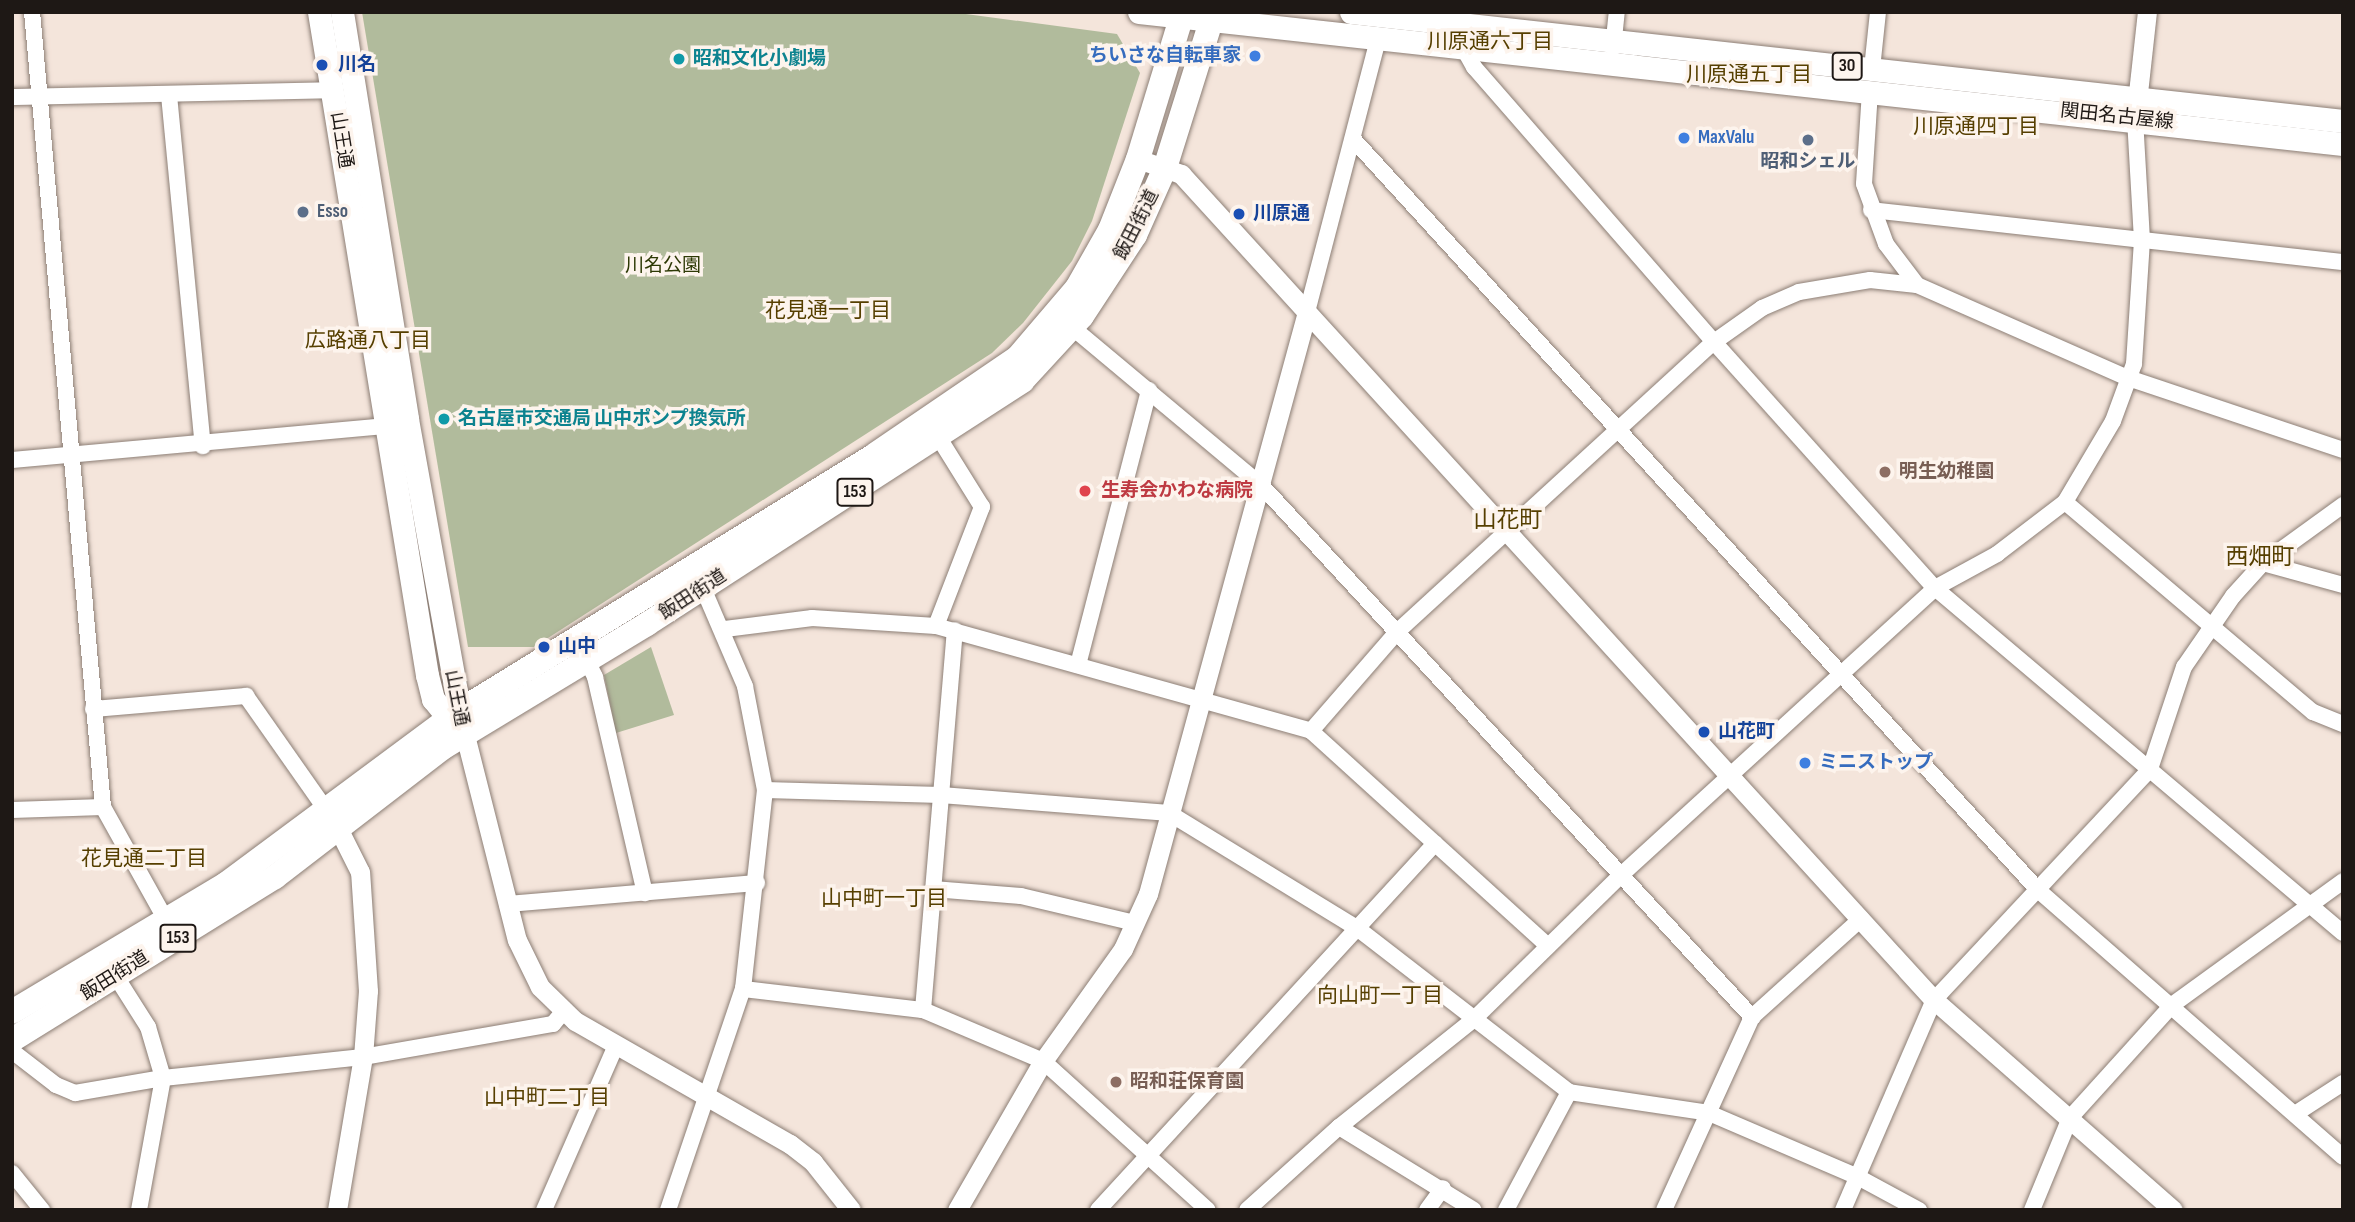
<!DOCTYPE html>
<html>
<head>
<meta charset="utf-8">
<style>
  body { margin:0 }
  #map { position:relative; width:2355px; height:1222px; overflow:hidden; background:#f4e5db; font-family:"Sofia Sans Condensed","Noto Sans JP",sans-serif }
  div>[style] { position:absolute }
  .green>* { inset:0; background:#b1bb9c }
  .roads { filter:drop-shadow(0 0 2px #8c7e75) drop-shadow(0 0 2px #8c7e75) }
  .minor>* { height:16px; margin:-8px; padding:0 8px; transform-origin:8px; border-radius:8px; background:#fff }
  .tertiary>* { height:19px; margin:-9.5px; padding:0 9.5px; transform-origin:9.5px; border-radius:9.5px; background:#fff }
  .primary>* { height:23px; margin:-11.5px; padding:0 11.5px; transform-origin:11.5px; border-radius:11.5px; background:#fff }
  .trunk>* { height:24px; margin:-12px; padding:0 12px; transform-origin:12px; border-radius:12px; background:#fff }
  .dots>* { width:19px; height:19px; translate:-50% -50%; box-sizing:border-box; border:4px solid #fdf4ed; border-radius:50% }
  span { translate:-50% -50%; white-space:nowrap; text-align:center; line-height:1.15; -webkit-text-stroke:7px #fdf4ed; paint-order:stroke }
  .shield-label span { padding:2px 5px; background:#fdf4ed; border:2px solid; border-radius:5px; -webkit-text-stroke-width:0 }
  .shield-label { font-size:18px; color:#1e1815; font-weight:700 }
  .shop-label { font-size:19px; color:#366cbe; font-weight:700 }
  .right { translate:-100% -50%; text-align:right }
  .left { translate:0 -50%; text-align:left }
  .culture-label { font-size:19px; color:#0d838f; font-weight:700 }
  .transit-label { font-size:19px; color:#164399; font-weight:700 }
  .street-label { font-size:19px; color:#1e1815 }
  .service-label { font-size:19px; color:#4e5e75; font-weight:700 }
  .park-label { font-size:19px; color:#2d3905 }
  .education-label { font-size:19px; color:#785e54; font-weight:700 }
  .health-label { font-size:19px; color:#be3a42; font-weight:700 }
  .neighbourhood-label { font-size:21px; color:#563f00 }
  .quarter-label { font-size:23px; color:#563f00 }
  .frame { position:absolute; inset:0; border:14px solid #1e1815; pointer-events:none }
</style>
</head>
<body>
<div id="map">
  <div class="green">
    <div style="clip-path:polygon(362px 12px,951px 12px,1117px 34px,1140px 73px,1092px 221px,1072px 261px,1023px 323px,992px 353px,534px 647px,468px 647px)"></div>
    <div style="clip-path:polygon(651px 647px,674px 715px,616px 733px,604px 675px)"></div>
  </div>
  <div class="roads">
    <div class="minor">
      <div style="left:1613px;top:48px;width:36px;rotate:-84deg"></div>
      <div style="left:1464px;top:49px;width:21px;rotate:61deg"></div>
      <div style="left:1474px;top:67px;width:365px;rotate:48.9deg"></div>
      <div style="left:1714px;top:342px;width:331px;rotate:48.1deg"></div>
      <div style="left:1935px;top:588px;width:534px;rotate:40.22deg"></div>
      <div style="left:1872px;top:69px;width:57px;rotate:-84deg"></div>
      <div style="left:1870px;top:91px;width:93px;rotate:93.7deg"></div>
      <div style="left:1864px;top:184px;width:64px;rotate:69.9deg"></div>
      <div style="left:1886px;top:244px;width:51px;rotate:52.9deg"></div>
      <div style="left:169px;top:95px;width:353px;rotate:84.5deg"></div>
      <div style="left:12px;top:97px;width:321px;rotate:-1.2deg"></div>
      <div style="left:1353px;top:139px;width:1016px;rotate:47.63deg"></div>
      <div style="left:2038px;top:890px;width:405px;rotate:41.2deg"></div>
      <div style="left:1871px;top:210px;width:475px;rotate:6.3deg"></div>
      <div style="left:1307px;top:312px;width:285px;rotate:-75.4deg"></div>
      <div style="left:1073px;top:328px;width:246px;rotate:39.9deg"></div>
      <div style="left:1262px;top:486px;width:723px;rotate:47.3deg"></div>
      <div style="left:12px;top:460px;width:377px;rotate:-5.2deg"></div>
      <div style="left:2065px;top:502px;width:325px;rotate:40.3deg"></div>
      <div style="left:2313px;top:712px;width:32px;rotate:22deg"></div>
      <div style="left:2263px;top:563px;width:83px;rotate:15.4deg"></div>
      <div style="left:936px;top:626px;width:128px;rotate:-68.9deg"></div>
      <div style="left:982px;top:507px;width:81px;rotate:-121.9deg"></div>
      <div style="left:725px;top:629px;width:88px;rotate:-7.2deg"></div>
      <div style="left:812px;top:618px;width:124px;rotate:3.7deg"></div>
      <div style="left:936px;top:626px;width:389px;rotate:15.6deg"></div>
      <div style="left:1311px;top:731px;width:320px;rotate:42.2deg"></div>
      <div style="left:587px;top:661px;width:18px;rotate:63deg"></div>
      <div style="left:595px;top:677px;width:222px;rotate:77deg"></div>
      <div style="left:1078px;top:665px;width:284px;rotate:-75.5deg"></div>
      <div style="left:93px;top:709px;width:154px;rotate:-4.9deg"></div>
      <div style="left:246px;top:696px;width:139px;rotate:54.9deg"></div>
      <div style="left:1311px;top:731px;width:131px;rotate:-49deg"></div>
      <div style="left:1397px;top:632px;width:430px;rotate:-42.5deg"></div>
      <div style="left:1714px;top:342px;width:59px;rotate:-35.3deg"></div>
      <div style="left:1762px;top:308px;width:40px;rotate:-23.4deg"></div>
      <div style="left:1799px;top:292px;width:72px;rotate:-9.6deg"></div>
      <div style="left:1870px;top:280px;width:47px;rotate:6.1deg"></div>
      <div style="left:1917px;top:285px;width:231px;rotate:23.8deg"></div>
      <div style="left:2128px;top:378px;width:227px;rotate:18.5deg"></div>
      <div style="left:765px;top:790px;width:176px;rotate:1.6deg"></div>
      <div style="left:941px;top:795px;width:229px;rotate:4.5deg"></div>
      <div style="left:1169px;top:813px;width:220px;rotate:31.5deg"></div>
      <div style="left:1357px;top:928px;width:268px;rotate:37.7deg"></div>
      <div style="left:1569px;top:1092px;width:142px;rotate:8.5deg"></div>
      <div style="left:1709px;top:1113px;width:160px;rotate:23.2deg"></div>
      <div style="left:1856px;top:1176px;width:72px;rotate:28.4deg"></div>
      <div style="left:103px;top:807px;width:129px;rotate:60.9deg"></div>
      <div style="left:12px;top:810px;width:91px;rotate:-1.9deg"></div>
      <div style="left:103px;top:807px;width:798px;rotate:-95.1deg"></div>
      <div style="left:933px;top:889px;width:88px;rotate:4.5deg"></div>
      <div style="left:1021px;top:896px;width:117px;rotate:13.3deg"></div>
      <div style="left:507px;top:904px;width:251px;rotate:-4.8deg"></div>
      <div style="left:115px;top:975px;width:62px;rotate:57.6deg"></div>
      <div style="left:148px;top:1027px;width:53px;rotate:73.6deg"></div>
      <div style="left:163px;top:1078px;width:134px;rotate:100.3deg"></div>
      <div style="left:743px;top:989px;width:181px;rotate:6.7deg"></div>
      <div style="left:923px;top:1010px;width:130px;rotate:23deg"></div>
      <div style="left:1043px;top:1061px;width:222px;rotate:42.1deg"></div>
      <div style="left:923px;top:1010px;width:381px;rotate:-85.2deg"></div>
      <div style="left:12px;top:1051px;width:56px;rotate:37.7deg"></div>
      <div style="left:56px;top:1085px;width:21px;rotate:23deg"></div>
      <div style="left:75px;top:1093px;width:89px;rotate:-9.7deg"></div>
      <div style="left:163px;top:1078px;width:201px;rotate:-6deg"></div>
      <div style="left:363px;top:1057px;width:193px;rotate:-9.9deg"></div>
      <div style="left:553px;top:1024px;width:16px;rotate:-50deg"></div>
      <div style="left:2295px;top:1114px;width:57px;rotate:-32.9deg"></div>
      <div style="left:1339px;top:1127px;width:158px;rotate:31.6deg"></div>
      <div style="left:12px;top:1173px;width:48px;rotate:51deg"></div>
      <div style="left:544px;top:1210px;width:180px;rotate:-66.4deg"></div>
      <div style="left:668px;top:1210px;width:233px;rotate:-71.3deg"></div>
      <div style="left:743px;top:989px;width:200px;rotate:-83.7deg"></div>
      <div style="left:765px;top:790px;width:106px;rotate:-100.9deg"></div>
      <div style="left:745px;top:686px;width:107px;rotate:-113.2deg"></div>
      <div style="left:1098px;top:1210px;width:498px;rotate:-47.4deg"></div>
      <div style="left:1247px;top:1210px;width:124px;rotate:-42.1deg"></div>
      <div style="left:1339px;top:1127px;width:171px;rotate:-38.6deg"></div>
      <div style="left:1473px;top:1020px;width:206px;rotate:-44.4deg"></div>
      <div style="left:1620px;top:876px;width:427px;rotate:-42.4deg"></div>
      <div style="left:1935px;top:588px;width:71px;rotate:-28.7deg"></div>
      <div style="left:1997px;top:554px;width:86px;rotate:-37.4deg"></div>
      <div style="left:2065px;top:502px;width:94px;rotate:-59.3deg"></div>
      <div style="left:2113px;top:421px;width:61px;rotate:-69.8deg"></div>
      <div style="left:2134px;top:364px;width:124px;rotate:-86.3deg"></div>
      <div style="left:2142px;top:240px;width:121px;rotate:-93.3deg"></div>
      <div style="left:1427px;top:1210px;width:27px;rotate:-54deg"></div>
      <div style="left:1506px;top:1210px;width:134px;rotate:-61.9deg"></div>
      <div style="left:1664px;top:1210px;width:212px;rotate:-65.5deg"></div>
      <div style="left:1752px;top:1017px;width:147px;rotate:-42deg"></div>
      <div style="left:1843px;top:1210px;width:229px;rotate:-66.6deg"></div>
      <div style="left:1934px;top:1000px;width:316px;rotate:-46.9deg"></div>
      <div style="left:2150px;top:769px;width:108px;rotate:-71.6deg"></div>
      <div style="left:2184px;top:667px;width:86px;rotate:-55.4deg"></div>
      <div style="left:2233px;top:596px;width:45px;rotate:-47.7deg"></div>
      <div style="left:2263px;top:563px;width:99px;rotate:-35.9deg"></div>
      <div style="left:2032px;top:1210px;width:100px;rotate:-67.6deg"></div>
      <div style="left:2070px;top:1118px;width:152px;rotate:-47.9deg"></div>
      <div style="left:2172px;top:1005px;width:211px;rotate:-35.9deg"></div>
    </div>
    <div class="tertiary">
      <div style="left:2136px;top:111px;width:100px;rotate:-83.7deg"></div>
      <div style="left:1138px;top:159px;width:46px;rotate:19.2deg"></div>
      <div style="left:1181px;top:174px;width:1118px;rotate:47.65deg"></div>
      <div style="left:1934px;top:1000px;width:318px;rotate:41.3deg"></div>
      <div style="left:465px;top:735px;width:211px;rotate:75.8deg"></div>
      <div style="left:517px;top:940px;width:52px;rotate:63.9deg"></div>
      <div style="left:540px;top:987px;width:49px;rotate:44.2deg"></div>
      <div style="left:575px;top:1021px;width:248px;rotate:29.8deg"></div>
      <div style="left:790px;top:1144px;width:29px;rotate:38deg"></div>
      <div style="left:813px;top:1162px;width:61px;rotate:51.6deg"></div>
      <div style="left:337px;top:1210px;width:155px;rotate:-80.4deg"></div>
      <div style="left:363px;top:1057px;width:66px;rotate:-85.7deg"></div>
      <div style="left:368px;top:991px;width:119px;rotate:-93.8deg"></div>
      <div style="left:360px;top:872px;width:49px;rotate:-116.6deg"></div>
      <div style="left:957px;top:1210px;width:172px;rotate:-60deg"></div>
      <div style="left:1043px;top:1061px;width:138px;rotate:-54.5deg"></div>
      <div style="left:1123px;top:949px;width:60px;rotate:-65.6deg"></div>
      <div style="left:1148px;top:894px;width:603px;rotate:-74.72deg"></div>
    </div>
    <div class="primary">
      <div style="left:319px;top:12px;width:672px;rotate:80.75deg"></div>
      <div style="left:427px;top:675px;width:25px;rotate:76deg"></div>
      <div style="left:433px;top:699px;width:41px;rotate:50.9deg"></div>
      <div style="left:342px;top:12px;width:412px;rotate:80.9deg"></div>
      <div style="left:407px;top:419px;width:315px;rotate:79.8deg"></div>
      <div style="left:1139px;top:12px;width:1211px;rotate:6.26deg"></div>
      <div style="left:1351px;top:12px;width:998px;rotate:6.27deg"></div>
    </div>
    <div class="trunk">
      <div style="left:12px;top:1012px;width:249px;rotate:-30.9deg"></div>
      <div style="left:226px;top:884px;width:290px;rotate:-36.6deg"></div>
      <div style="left:459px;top:711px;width:490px;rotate:-31.6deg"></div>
      <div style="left:876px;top:454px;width:172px;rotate:-34.3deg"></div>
      <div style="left:1018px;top:357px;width:91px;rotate:-49.5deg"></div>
      <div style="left:1077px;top:288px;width:67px;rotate:-60.4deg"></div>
      <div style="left:1110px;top:230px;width:76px;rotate:-68.5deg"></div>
      <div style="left:1138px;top:159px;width:154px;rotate:-73deg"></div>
      <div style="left:12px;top:1040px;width:309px;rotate:-31.8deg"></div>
      <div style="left:275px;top:877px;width:213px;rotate:-37.6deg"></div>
      <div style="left:444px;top:747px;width:237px;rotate:-31.2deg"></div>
      <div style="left:647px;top:624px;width:447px;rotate:-32.9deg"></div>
      <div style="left:1022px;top:381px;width:88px;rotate:-47.3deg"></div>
      <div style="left:1082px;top:316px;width:97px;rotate:-56.8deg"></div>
      <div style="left:1135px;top:235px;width:73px;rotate:-65.9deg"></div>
      <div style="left:1165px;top:168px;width:164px;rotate:-72.6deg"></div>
    </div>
  </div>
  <div class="dots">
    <div style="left:1255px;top:56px;background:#3f7fe0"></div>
    <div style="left:679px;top:59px;background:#0f9aa8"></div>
    <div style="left:322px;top:65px;background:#1a4fb4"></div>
    <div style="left:1684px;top:138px;background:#3f7fe0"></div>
    <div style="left:1808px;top:140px;background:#5c6f8a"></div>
    <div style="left:303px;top:212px;background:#5c6f8a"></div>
    <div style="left:1239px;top:214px;background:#1a4fb4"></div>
    <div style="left:444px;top:419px;background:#0f9aa8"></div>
    <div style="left:1885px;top:472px;background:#8d6e63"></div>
    <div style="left:1085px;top:491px;background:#e0444e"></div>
    <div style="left:544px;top:647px;background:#1a4fb4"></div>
    <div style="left:1704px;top:732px;background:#1a4fb4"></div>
    <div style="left:1805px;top:763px;background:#3f7fe0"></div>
    <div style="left:1116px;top:1082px;background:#8d6e63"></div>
  </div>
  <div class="shield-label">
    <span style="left:1847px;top:66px">30</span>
    <span style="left:855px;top:492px">153</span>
    <span style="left:178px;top:938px">153</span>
  </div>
  <div class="shop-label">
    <span class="right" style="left:1241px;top:56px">ちいさな自転車家</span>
    <span class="left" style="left:1698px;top:138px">MaxValu</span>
    <span class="left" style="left:1819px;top:763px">ミニストップ</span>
  </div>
  <div class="culture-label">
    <span class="left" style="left:693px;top:59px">昭和文化小劇場</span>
    <span class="left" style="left:458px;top:419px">名古屋市交通局 山中ポンプ換気所</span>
  </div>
  <div class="transit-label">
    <span class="left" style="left:338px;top:65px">川名</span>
    <span class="left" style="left:1253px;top:214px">川原通</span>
    <span class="left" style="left:558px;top:647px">山中</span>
    <span class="left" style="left:1718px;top:732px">山花町</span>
  </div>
  <div class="street-label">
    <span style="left:2117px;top:117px;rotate:6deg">関田名古屋線</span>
    <span style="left:341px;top:140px;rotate:81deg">山王通</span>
    <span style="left:1137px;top:225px;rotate:-63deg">飯田街道</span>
    <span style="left:693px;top:595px;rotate:-33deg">飯田街道</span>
    <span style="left:456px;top:698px;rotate:79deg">山王通</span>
    <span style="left:115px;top:976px;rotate:-32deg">飯田街道</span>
  </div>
  <div class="service-label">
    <span style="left:1808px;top:162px">昭和シェル</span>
    <span class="left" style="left:317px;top:212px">Esso</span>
  </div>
  <div class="park-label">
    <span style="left:663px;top:266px">川名公園</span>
  </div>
  <div class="education-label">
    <span class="left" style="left:1899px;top:472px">明生幼稚園</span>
    <span class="left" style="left:1130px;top:1082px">昭和荘保育園</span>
  </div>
  <div class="health-label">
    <span class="left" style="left:1101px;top:491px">生寿会かわな病院</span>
  </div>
  <div class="neighbourhood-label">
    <span style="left:1490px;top:42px">川原通六丁目</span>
    <span style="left:1749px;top:75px">川原通五丁目</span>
    <span style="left:1976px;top:127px">川原通四丁目</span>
    <span style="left:828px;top:311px">花見通一丁目</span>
    <span style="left:368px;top:341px">広路通八丁目</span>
    <span style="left:144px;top:859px">花見通二丁目</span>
    <span style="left:884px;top:899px">山中町一丁目</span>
    <span style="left:1380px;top:996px">向山町一丁目</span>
    <span style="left:547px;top:1098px">山中町二丁目</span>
  </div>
  <div class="quarter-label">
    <span style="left:1508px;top:520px">山花町</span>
    <span style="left:2260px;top:557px">西畑町</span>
  </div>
  <div class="frame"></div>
</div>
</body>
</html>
